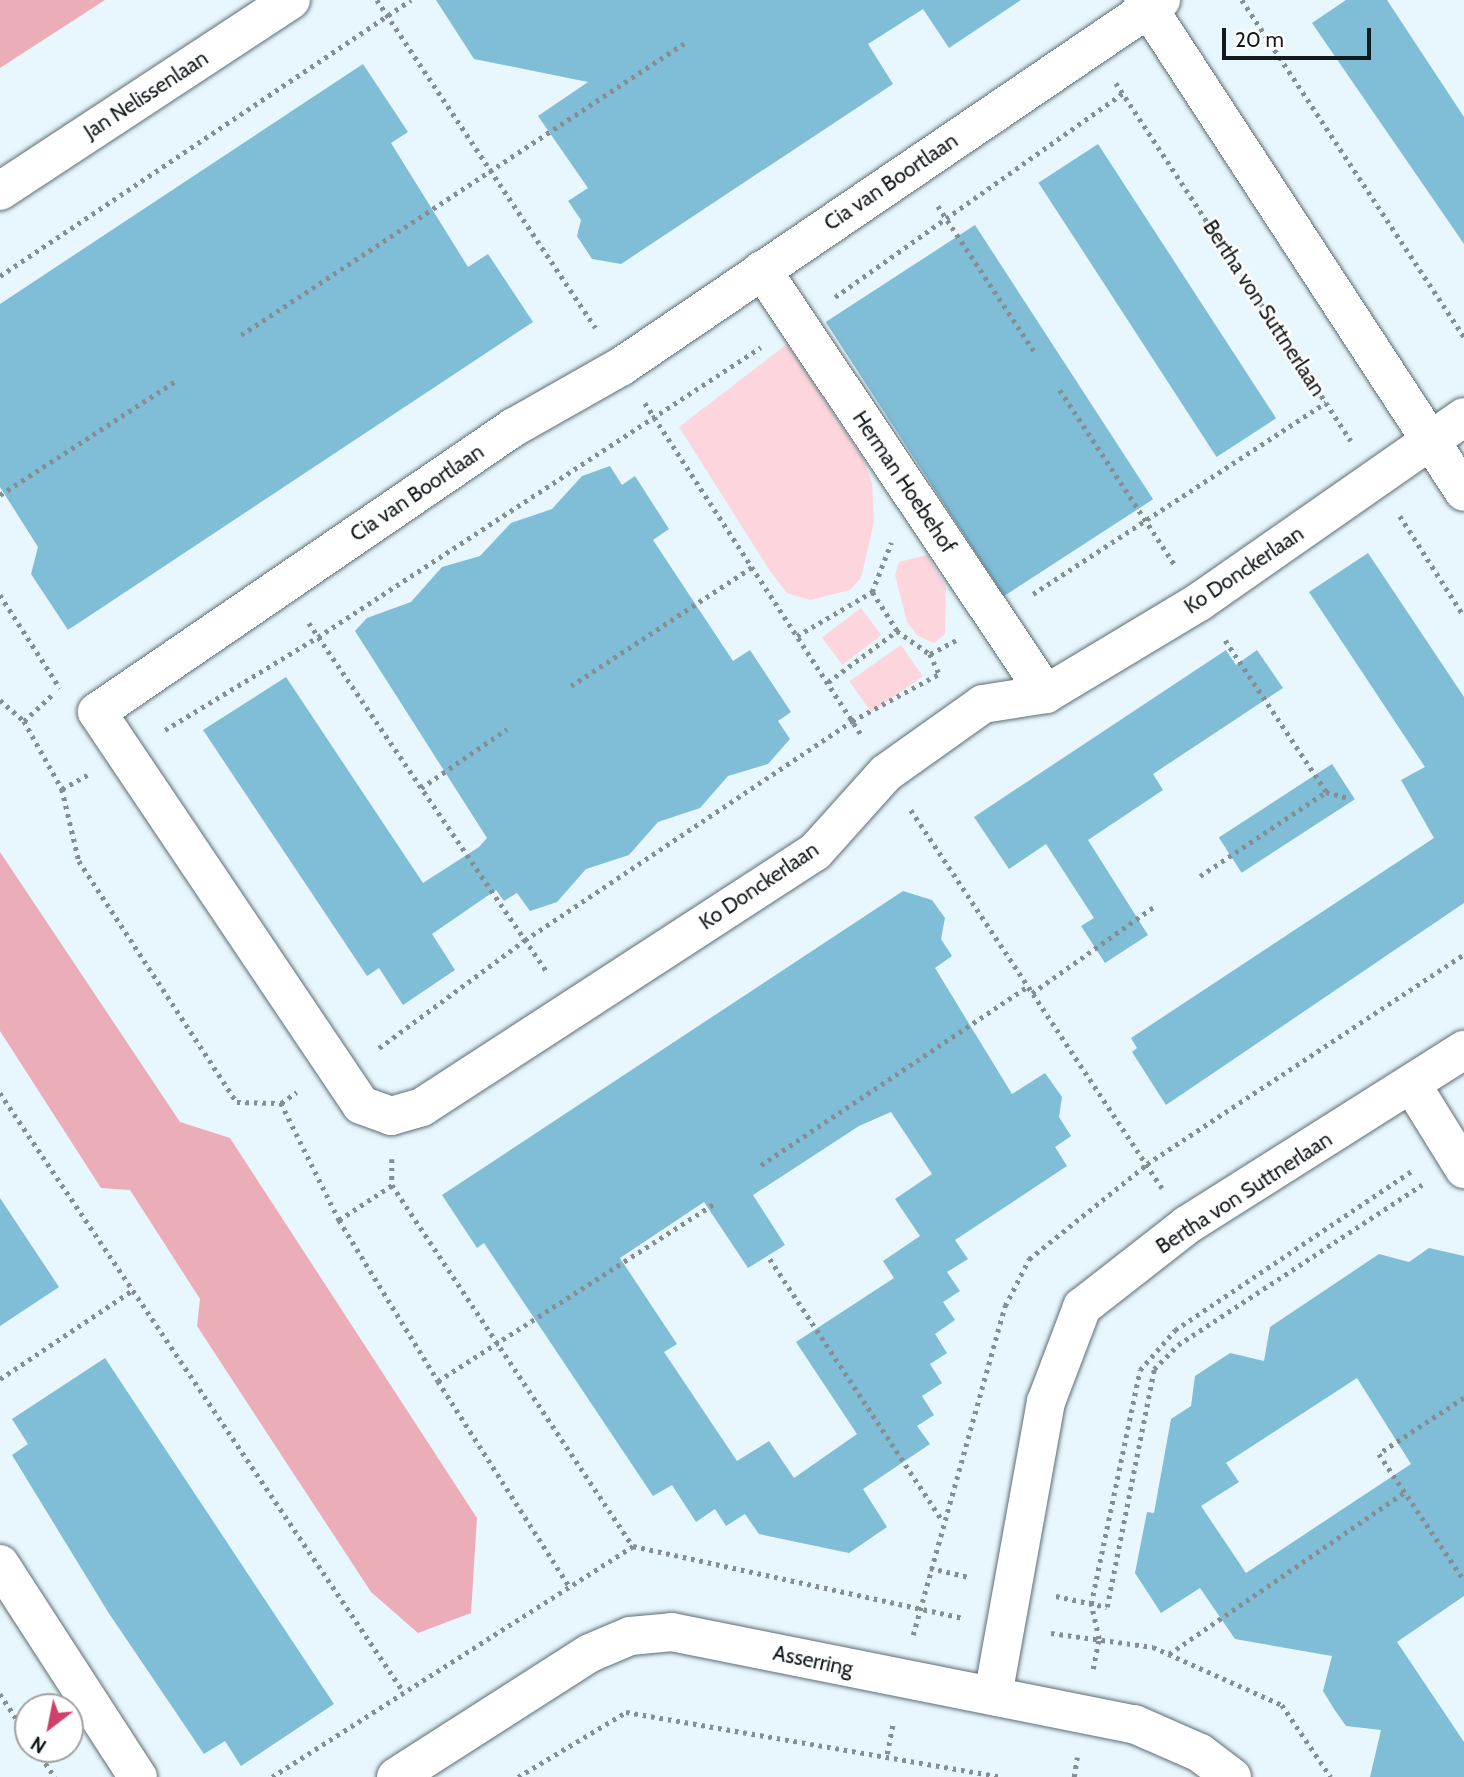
<!DOCTYPE html>
<html>
<head>
<meta charset="utf-8">
<style>
  body { margin:0 }
  #map { position:relative; width:1464px; height:1777px; overflow:hidden; background:#e8f7fd; font-family:Cabin,sans-serif }
  div>[style] { position:absolute }
  .green>* { inset:0; background:#fcd6dc; transform-origin:0 0 }
  .water>* { inset:0; background:#ebadb8 }
  .building>* { inset:0; background:#80bdd7; transform-origin:0 0 }
  .path>* { height:4.5px; margin-top:-2.25px; transform-origin:0; background:repeating-linear-gradient(90deg,#848e93 0 3.5px,transparent 0 8.5px) }
  .roads { filter:drop-shadow(0 0 2px #5d6d74) drop-shadow(0 0 2px #5d6d74) }
  .street>* { height:38px; margin:-19px; padding:0 19px; transform-origin:19px; border-radius:19px; background:#fff }
  .secondary>* { height:38px; margin:-19px; padding:0 19px; transform-origin:19px; border-radius:19px; background:#fff }
  span { translate:-50% -50%; white-space:nowrap; text-align:center; line-height:1.15; -webkit-text-stroke:5px #fff; paint-order:stroke }
  .street-label { font-size:21px; color:#13191c }
  .north { position:absolute; left:14px; top:1693px; width:70px; height:70px; box-sizing:border-box; background:#fff; border:2px solid #a1a3a4; border-radius:50%; rotate:212deg; font-size:19px; font-weight:700; line-height:28px; text-align:center; color:#13191c }
  .north::after { content:''; display:block; margin:auto; width:24px; height:32px; background:#cf416a; clip-path:polygon(50% 0,100% 100%,50% 72%,0 100%) }
  .scale { position:absolute; left:1222px; top:28px; width:149px; height:32px; box-sizing:border-box; border:4px solid #13191c; border-top:0; padding-left:9px; font-size:21px; line-height:24px; white-space:nowrap; color:#13191c; -webkit-text-stroke:5px #fff; paint-order:stroke }
</style>
</head>
<body>
<div id="map">
  <div class="green">
    <div style="clip-path:polygon(787px 344px,863px 458px,872px 483px,874px 522px,861px 578px,850px 590px,810px 600px,787px 593px,770px 571px,679px 427px)"></div>
    <div style="clip-path:polygon(927px 555px,946px 587px,945px 634px,934px 643px,918px 636px,907px 622px,895px 575px,899px 562px)"></div>
    <div style="left:861px;top:608px;width:34px;height:49px;rotate:53deg"></div>
    <div style="left:901px;top:645px;width:38px;height:63px;rotate:55deg"></div>
  </div>
  <div class="water">
    <div style="clip-path:polygon(0 0,105px 0,0 68px)"></div>
    <div style="clip-path:polygon(0 852px,180px 1122px,230px 1138px,477px 1518px,471px 1613px,418px 1633px,371px 1592px,197px 1326px,200px 1299px,130px 1190px,101px 1188px,0 1031px)"></div>
  </div>
  <div class="building">
    <div style="clip-path:polygon(436px 0,1021px 0,949px 48px,923px 9px,868px 44px,893px 84px,621px 264px,592px 259px,577px 236px,581px 220px,568px 201px,588px 188px,538px 116px,588px 82px,474px 59px)"></div>
    <div style="clip-path:polygon(1346px 0,1387px 0,1464px 117px,1464px 244px,1312px 23px)"></div>
    <div style="clip-path:polygon(363px 64px,408px 132px,391px 143px,468px 267px,488px 254px,533px 322px,68px 630px,31px 574px,38px 547px,0 487px,0 304px)"></div>
    <div style="left:1098px;top:144px;width:327px;height:71px;rotate:57deg"></div>
    <div style="left:975px;top:225px;width:327px;height:178px;rotate:57deg"></div>
    <div style="clip-path:polygon(610px 466px,622px 485px,635px 476px,669px 529px,653px 540px,733px 661px,750px 650px,791px 712px,778px 721px,790px 739px,768px 764px,728px 776px,700px 808px,658px 822px,629px 855px,586px 869px,557px 902px,530px 911px,517px 893px,504px 901px,496px 890px,432px 934px,455px 970px,403px 1005px,379px 968px,367px 976px,203px 730px,286px 677px,423px 883px,479px 847px,487px 838px,355px 631px,367px 618px,411px 602px,442px 567px,480px 556px,511px 523px,552px 509px,582px 476px)"></div>
    <div style="clip-path:polygon(1368px 553px,1464px 697px,1464px 903px,1166px 1105px,1132px 1052px,1137px 1048px,1131px 1038px,1434px 838px,1401px 780px,1425px 767px,1309px 592px)"></div>
    <div style="clip-path:polygon(1226px 650px,1236px 665px,1257px 650px,1283px 688px,1153px 774px,1163px 790px,1088px 840px,1148px 935px,1105px 963px,1081px 926px,1094px 918px,1046px 844px,1009px 869px,974px 817px)"></div>
    <div style="left:1332px;top:764px;width:42px;height:135px;rotate:57deg"></div>
    <div style="clip-path:polygon(evenodd,903px 891px,932px 900px,945px 918px,941px 939px,952px 956px,935px 968px,1012px 1094px,1045px 1073px,1062px 1097px,1059px 1117px,1071px 1136px,1055px 1147px,1067px 1166px,955px 1240px,968px 1259px,947px 1272px,960px 1291px,943px 1302px,955px 1320px,935px 1334px,947px 1353px,930px 1364px,942px 1383px,922px 1396px,934px 1415px,917px 1426px,930px 1444px,863px 1489px,887px 1527px,849px 1553px,759px 1534px,745px 1514px,726px 1526px,715px 1509px,696px 1522px,672px 1485px,653px 1496px,484px 1243px,477px 1248px,442px 1195px,903px 891px,891px 1112px,932px 1174px,895px 1199px,920px 1236px,883px 1261px,894px 1278px,796px 1342px,857px 1434px,794px 1478px,769px 1441px,737px 1461px,664px 1352px,677px 1344px,620px 1258px,704px 1202px,748px 1268px,785px 1245px,753px 1195px,859px 1126px,891px 1112px)"></div>
    <div style="clip-path:polygon(0 1198px,59px 1287px,0 1326px)"></div>
    <div style="clip-path:polygon(evenodd,1429px 1248px,1464px 1256px,1464px 1596px,1397px 1642px,1464px 1742px,1464px 1777px,1370px 1777px,1381px 1730px,1346px 1726px,1334px 1709px,1323px 1691px,1332px 1656px,1235px 1639px,1200px 1588px,1161px 1613px,1135px 1573px,1147px 1512px,1154px 1513px,1171px 1419px,1191px 1406px,1195px 1376px,1230px 1353px,1264px 1361px,1270px 1327px,1379px 1254px,1409px 1262px,1429px 1248px,1357px 1378px,1411px 1464px,1246px 1573px,1201px 1506px,1239px 1482px,1226px 1463px,1357px 1378px)"></div>
    <div style="clip-path:polygon(105px 1358px,334px 1704px,241px 1766px,225px 1741px,204px 1754px,108px 1612px,12px 1455px,28px 1444px,12px 1419px)"></div>
  </div>
  <div class="path">
    <div style="left:377px;top:0;width:394px;rotate:56.3deg"></div>
    <div style="left:1242px;top:0;width:404px;rotate:56.6deg"></div>
    <div style="left:1116px;top:83px;width:428px;rotate:56.7deg"></div>
    <div style="left:938px;top:206px;width:178px;rotate:56.5deg"></div>
    <div style="left:0;top:276px;width:495px;rotate:-33.9deg"></div>
    <div style="left:835px;top:297px;width:353px;rotate:-35.3deg"></div>
    <div style="left:241px;top:335px;width:533px;rotate:-33.36deg"></div>
    <div style="left:1060px;top:390px;width:209px;rotate:56.7deg"></div>
    <div style="left:645px;top:403px;width:397px;rotate:56.9deg"></div>
    <div style="left:0;top:495px;width:211px;rotate:-33deg"></div>
    <div style="left:1400px;top:516px;width:119px;rotate:57.4deg"></div>
    <div style="left:1033px;top:594px;width:350px;rotate:-33.2deg"></div>
    <div style="left:0;top:595px;width:111px;rotate:57.2deg"></div>
    <div style="left:309px;top:623px;width:421px;rotate:55.7deg"></div>
    <div style="left:897px;top:631px;width:40px;rotate:34.9deg"></div>
    <div style="left:930px;top:654px;width:30px;rotate:-28deg"></div>
    <div style="left:797px;top:636px;width:87px;rotate:-30.4deg"></div>
    <div style="left:872px;top:592px;width:53px;rotate:-68.8deg"></div>
    <div style="left:930px;top:654px;width:23px;rotate:65deg"></div>
    <div style="left:828px;top:682px;width:86px;rotate:-36.5deg"></div>
    <div style="left:897px;top:631px;width:46px;rotate:-122.7deg"></div>
    <div style="left:571px;top:686px;width:217px;rotate:-33.3deg"></div>
    <div style="left:0;top:700px;width:32px;rotate:41deg"></div>
    <div style="left:24px;top:721px;width:41px;rotate:-43deg"></div>
    <div style="left:24px;top:721px;width:78px;rotate:60.8deg"></div>
    <div style="left:62px;top:789px;width:29px;rotate:-29deg"></div>
    <div style="left:165px;top:730px;width:179px;rotate:-31.3deg"></div>
    <div style="left:318px;top:637px;width:529px;rotate:-33.21deg"></div>
    <div style="left:421px;top:788px;width:104px;rotate:-34.5deg"></div>
    <div style="left:62px;top:789px;width:74px;rotate:76.7deg"></div>
    <div style="left:79px;top:861px;width:288px;rotate:56.8deg"></div>
    <div style="left:237px;top:1102px;width:44px;rotate:1.3deg"></div>
    <div style="left:281px;top:1103px;width:19px;rotate:-35deg"></div>
    <div style="left:1326px;top:792px;width:23px;rotate:15deg"></div>
    <div style="left:911px;top:810px;width:454px;rotate:56.4deg"></div>
    <div style="left:1200px;top:876px;width:151px;rotate:-33.7deg"></div>
    <div style="left:1326px;top:792px;width:184px;rotate:-123.7deg"></div>
    <div style="left:1032px;top:993px;width:151px;rotate:-35.3deg"></div>
    <div style="left:379px;top:1048px;width:182px;rotate:-36.5deg"></div>
    <div style="left:525px;top:940px;width:394px;rotate:-33.8deg"></div>
    <div style="left:852px;top:721px;width:99px;rotate:-28.4deg"></div>
    <div style="left:0;top:1093px;width:721px;rotate:56.02deg"></div>
    <div style="left:281px;top:1103px;width:131px;rotate:63.6deg"></div>
    <div style="left:339px;top:1220px;width:64px;rotate:-33.4deg"></div>
    <div style="left:392px;top:1159px;width:26px;rotate:90deg"></div>
    <div style="left:392px;top:1185px;width:434px;rotate:56.3deg"></div>
    <div style="left:761px;top:1165px;width:321px;rotate:-33.8deg"></div>
    <div style="left:339px;top:1220px;width:189px;rotate:58.4deg"></div>
    <div style="left:438px;top:1381px;width:331px;rotate:-32.7deg"></div>
    <div style="left:770px;top:1259px;width:314px;rotate:56.6deg"></div>
    <div style="left:0;top:1379px;width:160px;rotate:-33.8deg"></div>
    <div style="left:438px;top:1381px;width:243px;rotate:57.4deg"></div>
    <div style="left:1464px;top:1398px;width:102px;rotate:146.6deg"></div>
    <div style="left:1379px;top:1454px;width:152px;rotate:56deg"></div>
    <div style="left:930px;top:1568px;width:40px;rotate:13deg"></div>
    <div style="left:1056px;top:1596px;width:52px;rotate:12.2deg"></div>
    <div style="left:1107px;top:1607px;width:243px;rotate:-78.8deg"></div>
    <div style="left:1154px;top:1369px;width:34px;rotate:-45deg"></div>
    <div style="left:1178px;top:1345px;width:292px;rotate:-33.3deg"></div>
    <div style="left:1051px;top:1633px;width:103px;rotate:7.8deg"></div>
    <div style="left:1153px;top:1647px;width:141px;rotate:24.2deg"></div>
    <div style="left:1282px;top:1705px;width:87px;rotate:55.8deg"></div>
    <div style="left:913px;top:1635px;width:342px;rotate:-74.4deg"></div>
    <div style="left:1005px;top:1306px;width:53px;rotate:-62.9deg"></div>
    <div style="left:1029px;top:1259px;width:151px;rotate:-38.8deg"></div>
    <div style="left:1147px;top:1164px;width:380px;rotate:-33.5deg"></div>
    <div style="left:1169px;top:1654px;width:286px;rotate:-34.5deg"></div>
    <div style="left:1093px;top:1669px;width:31px;rotate:-79deg"></div>
    <div style="left:1099px;top:1639px;width:36px;rotate:-103deg"></div>
    <div style="left:1091px;top:1604px;width:239px;rotate:-78.2deg"></div>
    <div style="left:1140px;top:1370px;width:53px;rotate:-48.8deg"></div>
    <div style="left:1175px;top:1330px;width:287px;rotate:-33.9deg"></div>
    <div style="left:0;top:1694px;width:50px;rotate:56.3deg"></div>
    <div style="left:36px;top:1749px;width:34px;rotate:56deg"></div>
    <div style="left:887px;top:1754px;width:33px;rotate:-79deg"></div>
    <div style="left:272px;top:1777px;width:429px;rotate:-32.6deg"></div>
    <div style="left:633px;top:1546px;width:338px;rotate:12.3deg"></div>
    <div style="left:518px;top:1777px;width:126px;rotate:-31deg"></div>
    <div style="left:626px;top:1712px;width:382px;rotate:9.8deg"></div>
    <div style="left:1074px;top:1777px;width:20px;rotate:-81deg"></div>
  </div>
  <div class="roads">
    <div class="street">
      <div style="left:1143px;top:0;width:587px;rotate:56.88deg"></div>
      <div style="left:1161px;top:0;width:652px;rotate:145.82deg"></div>
      <div style="left:622px;top:366px;width:124px;rotate:150.5deg"></div>
      <div style="left:514px;top:427px;width:505px;rotate:145.65deg"></div>
      <div style="left:97px;top:712px;width:473px;rotate:56.1deg"></div>
      <div style="left:361px;top:1105px;width:32px;rotate:20deg"></div>
      <div style="left:391px;top:1116px;width:32px;rotate:-16deg"></div>
      <div style="left:422px;top:1107px;width:468px;rotate:-33deg"></div>
      <div style="left:815px;top:852px;width:106px;rotate:-48.1deg"></div>
      <div style="left:886px;top:773px;width:119px;rotate:-35.4deg"></div>
      <div style="left:983px;top:704px;width:64px;rotate:-9deg"></div>
      <div style="left:1046px;top:694px;width:179px;rotate:-31deg"></div>
      <div style="left:1199px;top:602px;width:323px;rotate:-34.9deg"></div>
      <div style="left:0;top:191px;width:348px;rotate:-33.3deg"></div>
      <div style="left:762px;top:270px;width:510px;rotate:56.19deg"></div>
      <div style="left:1412px;top:1085px;width:99px;rotate:58.2deg"></div>
      <div style="left:0;top:1564px;width:254px;rotate:57.1deg"></div>
      <div style="left:993px;top:1696px;width:299px;rotate:-79.8deg"></div>
      <div style="left:1046px;top:1402px;width:102px;rotate:-69.2deg"></div>
      <div style="left:1082px;top:1307px;width:133px;rotate:-38deg"></div>
      <div style="left:1187px;top:1225px;width:328px;rotate:-32.3deg"></div>
    </div>
    <div class="secondary">
      <div style="left:396px;top:1777px;width:230px;rotate:-32.6deg"></div>
      <div style="left:590px;top:1653px;width:43px;rotate:-23deg"></div>
      <div style="left:630px;top:1636px;width:42px;rotate:-5.4deg"></div>
      <div style="left:672px;top:1632px;width:471px;rotate:11.3deg"></div>
      <div style="left:1134px;top:1724px;width:72px;rotate:23.7deg"></div>
      <div style="left:1200px;top:1753px;width:40px;rotate:37deg"></div>
    </div>
  </div>
  <div class="street-label">
    <span style="left:146px;top:95px;rotate:-33deg">Jan Nelissenlaan</span>
    <span style="left:891px;top:182px;rotate:-34deg">Cia van Boortlaan</span>
    <span style="left:1264px;top:308px;rotate:57deg">Bertha von Suttnerlaan</span>
    <span style="left:904px;top:482px;rotate:56deg">Herman Hoebehof</span>
    <span style="left:417px;top:493px;rotate:-34deg">Cia van Boortlaan</span>
    <span style="left:1244px;top:570px;rotate:-34deg">Ko Donckerlaan</span>
    <span style="left:759px;top:886px;rotate:-34deg">Ko Donckerlaan</span>
    <span style="left:1244px;top:1193px;rotate:-33deg">Bertha von Suttnerlaan</span>
    <span style="left:813px;top:1661px;rotate:12deg">Asserring</span>
  </div>
  <div class="north">N</div>
  <div class="scale">20 m</div>
</div>
</body>
</html>
